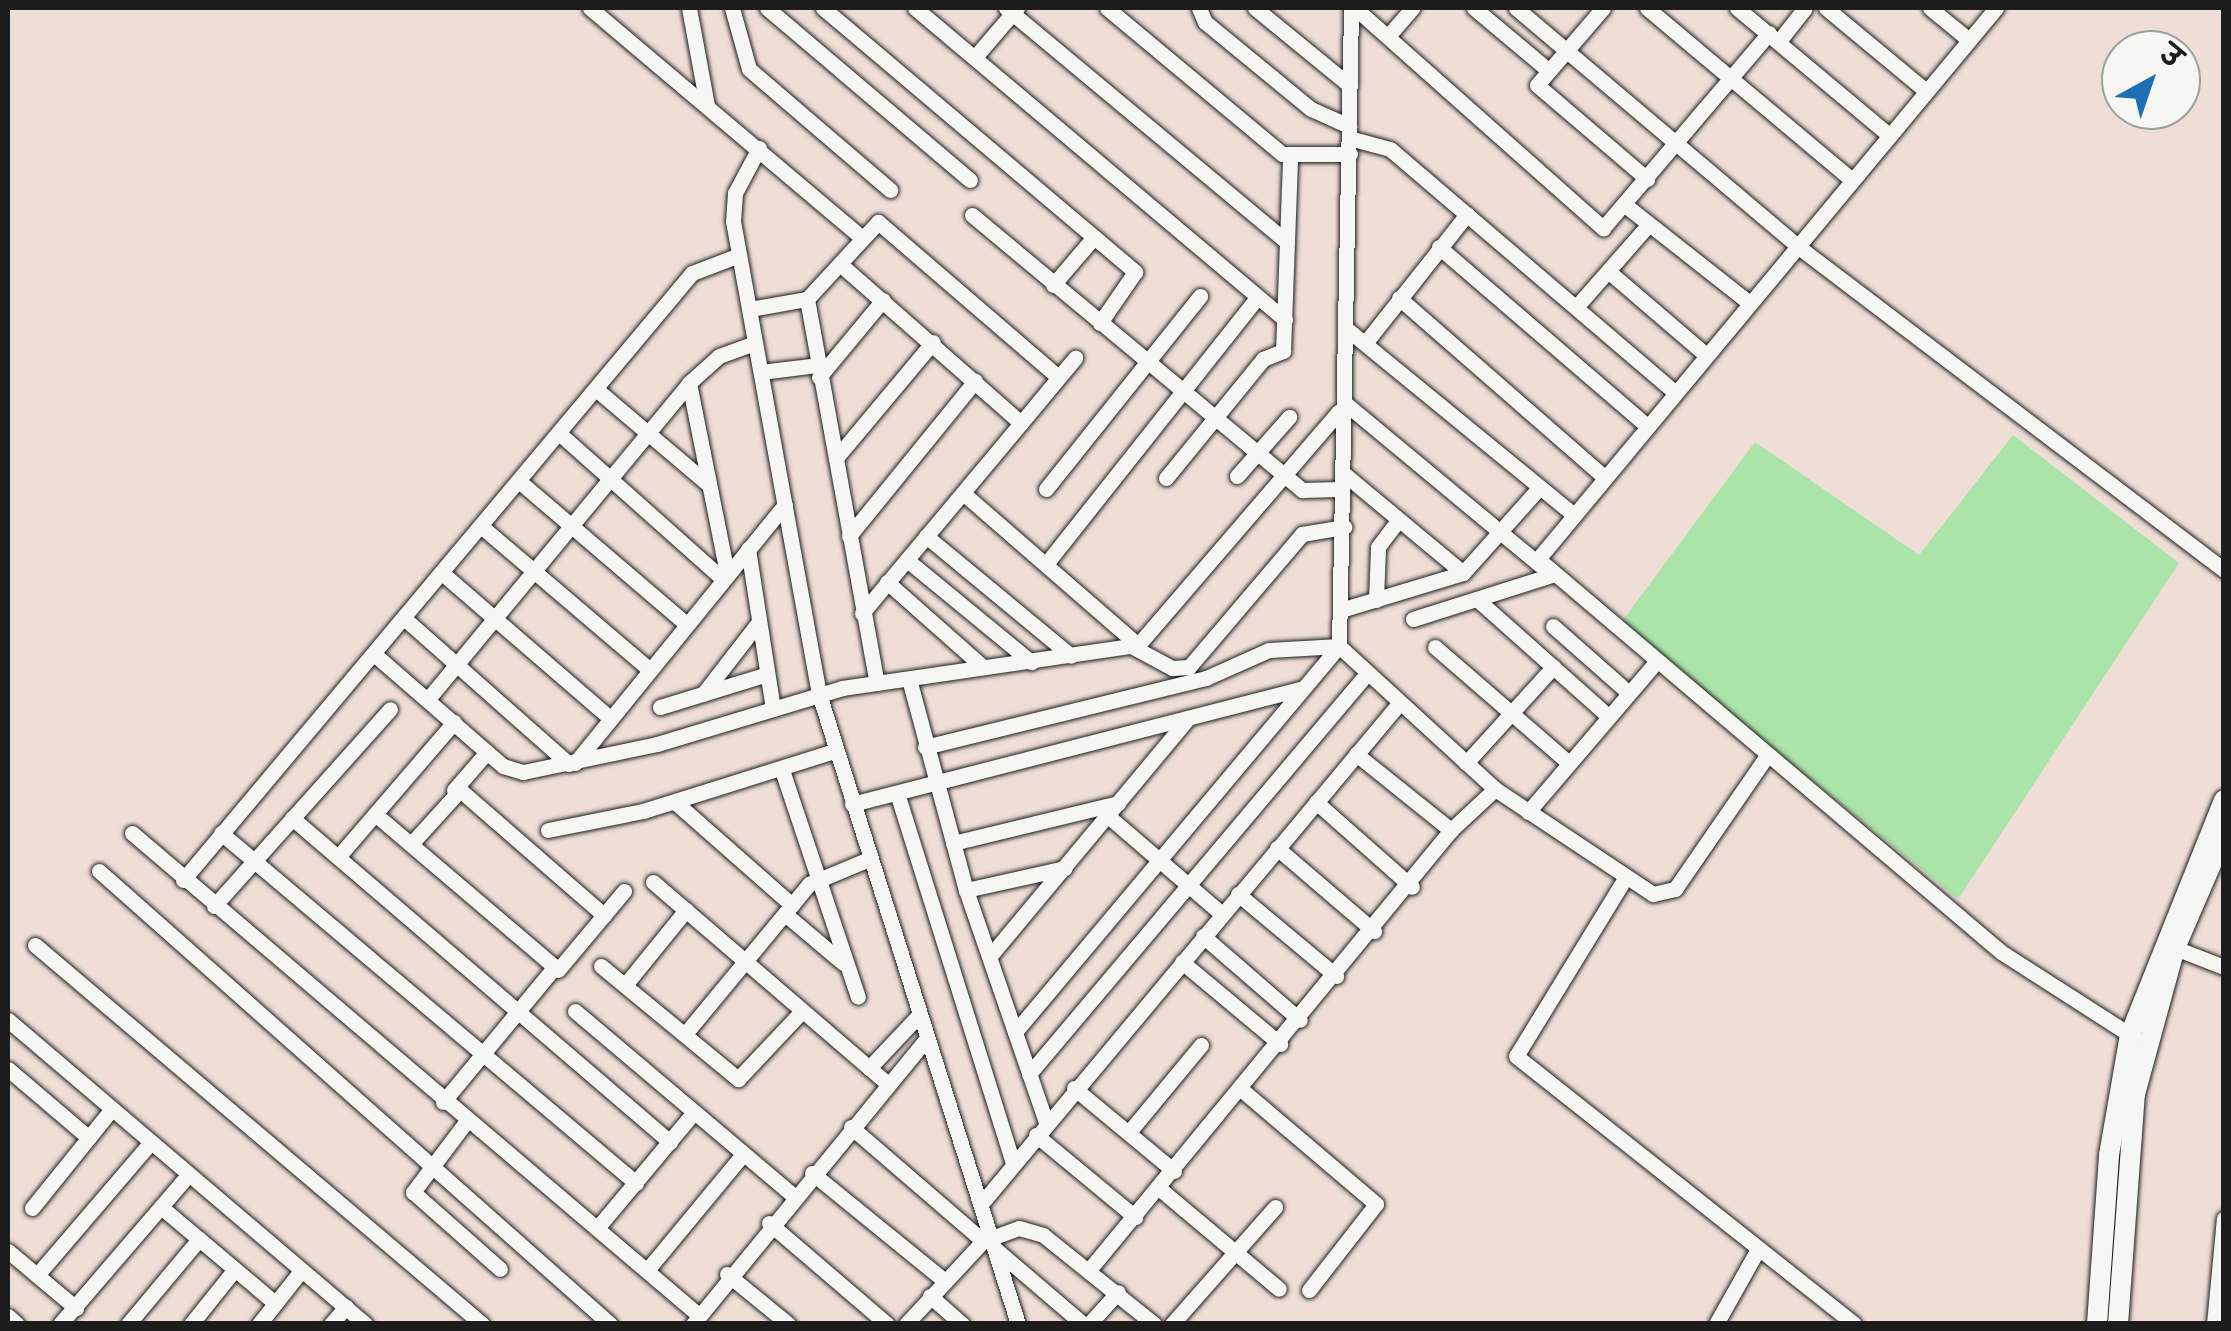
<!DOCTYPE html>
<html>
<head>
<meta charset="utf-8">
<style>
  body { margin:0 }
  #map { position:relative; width:2231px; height:1331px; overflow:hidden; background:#eeded6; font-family:"Indie Flower","Playpen Sans Deva",sans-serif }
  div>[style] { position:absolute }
  .green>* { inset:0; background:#abe4a8 }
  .roads { filter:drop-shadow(0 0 2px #1c1c1c) drop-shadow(0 0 2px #1c1c1c) }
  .minor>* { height:15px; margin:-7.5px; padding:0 7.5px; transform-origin:7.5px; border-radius:7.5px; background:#f6f6f2 }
  .major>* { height:20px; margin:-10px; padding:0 10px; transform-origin:10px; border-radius:10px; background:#f6f6f2 }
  span { translate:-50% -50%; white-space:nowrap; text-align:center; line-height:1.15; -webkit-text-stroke:8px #f6f6f2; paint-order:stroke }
  .frame { position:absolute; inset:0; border:10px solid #1c1c1c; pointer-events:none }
  .north { position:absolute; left:2101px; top:30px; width:100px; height:100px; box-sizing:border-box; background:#f6f6f2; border:2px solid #9f9f9c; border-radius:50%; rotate:40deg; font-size:28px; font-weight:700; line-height:40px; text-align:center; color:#1c1c1c }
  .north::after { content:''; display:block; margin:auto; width:35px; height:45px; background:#1f6fb2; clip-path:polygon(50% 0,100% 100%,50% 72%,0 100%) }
</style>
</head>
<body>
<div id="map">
  <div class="green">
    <div style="clip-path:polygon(2013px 435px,2179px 563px,1958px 899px,1620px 624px,1755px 442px,1919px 555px)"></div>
  </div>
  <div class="roads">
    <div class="minor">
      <div style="left:590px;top:8px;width:356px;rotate:40.2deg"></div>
      <div style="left:689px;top:8px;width:99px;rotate:79.5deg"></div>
      <div style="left:732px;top:8px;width:63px;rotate:74.4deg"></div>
      <div style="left:749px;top:69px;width:186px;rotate:40.6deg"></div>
      <div style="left:767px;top:8px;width:266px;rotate:40.3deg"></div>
      <div style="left:823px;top:8px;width:409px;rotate:40.2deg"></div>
      <div style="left:1135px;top:272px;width:62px;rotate:124.5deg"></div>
      <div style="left:915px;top:8px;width:484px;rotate:40.1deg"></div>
      <div style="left:1006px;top:8px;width:366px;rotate:39.8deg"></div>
      <div style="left:1107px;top:8px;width:228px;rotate:39.8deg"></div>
      <div style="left:1282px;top:154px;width:68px"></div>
      <div style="left:1199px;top:8px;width:15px;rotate:67deg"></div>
      <div style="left:1205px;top:22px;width:137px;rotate:39.4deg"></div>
      <div style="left:1311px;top:109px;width:42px;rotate:24.1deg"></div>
      <div style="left:1255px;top:8px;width:120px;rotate:39.3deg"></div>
      <div style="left:1355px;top:8px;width:332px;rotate:41.6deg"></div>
      <div style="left:1603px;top:228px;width:256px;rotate:-49.6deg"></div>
      <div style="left:1474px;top:8px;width:97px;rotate:40deg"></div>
      <div style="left:1516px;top:8px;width:367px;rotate:40.2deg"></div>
      <div style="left:1796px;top:245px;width:537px;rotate:37.21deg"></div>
      <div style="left:1603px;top:8px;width:101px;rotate:130.6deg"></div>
      <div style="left:1537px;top:85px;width:145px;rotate:40.5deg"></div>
      <div style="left:1647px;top:8px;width:266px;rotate:40deg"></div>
      <div style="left:1737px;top:8px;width:198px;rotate:39.9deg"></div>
      <div style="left:1826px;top:8px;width:130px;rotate:39.7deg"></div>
      <div style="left:1930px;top:8px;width:50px;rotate:39.4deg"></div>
      <div style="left:1996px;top:8px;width:716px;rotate:129.73deg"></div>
      <div style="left:1538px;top:559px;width:607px;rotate:40.32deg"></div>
      <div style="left:2001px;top:952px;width:159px;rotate:32.7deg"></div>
      <div style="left:1388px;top:36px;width:37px;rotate:-49deg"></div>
      <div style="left:1779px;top:41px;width:42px;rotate:-51.8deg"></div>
      <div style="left:975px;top:57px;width:65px;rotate:-49.4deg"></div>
      <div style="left:1349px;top:138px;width:42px;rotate:15deg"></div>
      <div style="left:1390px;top:149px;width:372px;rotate:40.5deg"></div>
      <div style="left:759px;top:148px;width:51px;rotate:118.1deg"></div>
      <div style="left:735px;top:193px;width:28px;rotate:94deg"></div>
      <div style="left:733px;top:221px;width:481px;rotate:79.7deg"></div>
      <div style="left:819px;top:694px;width:661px;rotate:72.47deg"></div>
      <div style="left:1625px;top:205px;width:155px;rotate:38.2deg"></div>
      <div style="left:972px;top:215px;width:430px;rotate:39.8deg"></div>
      <div style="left:1302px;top:490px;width:40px;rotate:-1.4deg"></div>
      <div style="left:1439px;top:247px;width:272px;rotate:40.7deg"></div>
      <div style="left:840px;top:264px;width:241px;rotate:41.3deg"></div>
      <div style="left:1021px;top:423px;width:248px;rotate:129.9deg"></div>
      <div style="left:1608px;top:271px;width:128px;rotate:40.6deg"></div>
      <div style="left:1053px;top:285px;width:62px;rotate:-49.6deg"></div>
      <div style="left:1399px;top:298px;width:269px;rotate:41.1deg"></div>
      <div style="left:807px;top:299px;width:390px;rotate:79.7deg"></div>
      <div style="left:1577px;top:306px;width:109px;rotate:-48.7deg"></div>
      <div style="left:750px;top:309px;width:58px;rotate:-10deg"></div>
      <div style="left:807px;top:299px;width:105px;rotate:-47.3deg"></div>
      <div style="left:878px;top:222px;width:238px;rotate:40.7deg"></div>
      <div style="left:1348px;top:330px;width:287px;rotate:39.3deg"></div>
      <div style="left:1366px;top:342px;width:163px;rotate:-51.7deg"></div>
      <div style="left:761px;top:372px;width:56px;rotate:-7.1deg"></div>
      <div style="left:819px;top:377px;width:100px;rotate:-50.3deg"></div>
      <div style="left:689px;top:383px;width:194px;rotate:78.7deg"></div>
      <div style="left:597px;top:390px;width:147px;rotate:40.3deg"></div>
      <div style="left:1346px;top:404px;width:252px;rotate:39.7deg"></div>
      <div style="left:1021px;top:423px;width:85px;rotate:-50.3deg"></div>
      <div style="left:560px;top:434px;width:218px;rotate:41.7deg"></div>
      <div style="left:836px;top:458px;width:151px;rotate:-50.1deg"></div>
      <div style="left:1343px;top:473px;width:156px;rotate:39.8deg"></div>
      <div style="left:1237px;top:476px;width:79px;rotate:-48.6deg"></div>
      <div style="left:1166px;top:478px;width:154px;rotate:-50.8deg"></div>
      <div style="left:1263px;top:359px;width:22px;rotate:-22deg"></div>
      <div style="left:1283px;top:351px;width:195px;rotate:-87.9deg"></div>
      <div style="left:520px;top:482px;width:217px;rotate:40.5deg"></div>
      <div style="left:1046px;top:489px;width:247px;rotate:-51.4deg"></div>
      <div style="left:963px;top:493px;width:232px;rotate:41deg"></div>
      <div style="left:1138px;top:645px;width:308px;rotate:-49.3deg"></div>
      <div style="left:482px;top:527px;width:219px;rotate:40.4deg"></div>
      <div style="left:849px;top:536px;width:200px;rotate:-50.9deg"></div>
      <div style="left:926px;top:536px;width:188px;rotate:39.6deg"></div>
      <div style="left:748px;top:549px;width:162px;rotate:81.1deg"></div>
      <div style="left:907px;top:560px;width:161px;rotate:39.4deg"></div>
      <div style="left:1046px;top:564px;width:340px;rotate:-51.6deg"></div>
      <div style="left:442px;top:573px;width:222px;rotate:40.8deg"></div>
      <div style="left:887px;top:582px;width:128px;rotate:41.5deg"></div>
      <div style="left:1376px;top:600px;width:53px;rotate:-87.8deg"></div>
      <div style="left:1378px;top:547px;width:34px;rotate:-53deg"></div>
      <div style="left:1479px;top:601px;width:174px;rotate:41.7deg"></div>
      <div style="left:1344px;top:609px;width:124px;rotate:-16.8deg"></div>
      <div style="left:1463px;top:573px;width:115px;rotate:-48.2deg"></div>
      <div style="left:405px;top:619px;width:219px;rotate:41.5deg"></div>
      <div style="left:1413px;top:619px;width:146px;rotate:-17.6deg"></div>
      <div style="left:1553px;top:626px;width:101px;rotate:41.4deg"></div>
      <div style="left:1339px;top:646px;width:212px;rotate:42.5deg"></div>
      <div style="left:1495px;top:789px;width:190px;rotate:33.6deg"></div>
      <div style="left:1653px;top:894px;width:23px;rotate:-13deg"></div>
      <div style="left:1675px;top:889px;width:160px;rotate:-55.4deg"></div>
      <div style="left:1435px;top:647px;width:177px;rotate:40.9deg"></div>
      <div style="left:374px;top:654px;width:171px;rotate:41deg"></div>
      <div style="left:503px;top:766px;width:21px;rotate:17deg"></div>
      <div style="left:523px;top:772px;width:137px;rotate:-11.8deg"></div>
      <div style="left:657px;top:744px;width:193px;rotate:-16.8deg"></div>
      <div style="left:842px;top:688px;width:292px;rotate:-8.3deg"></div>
      <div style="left:1131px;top:646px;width:47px;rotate:28.2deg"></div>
      <div style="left:1172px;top:668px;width:17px;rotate:-3deg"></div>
      <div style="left:1189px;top:667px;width:175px;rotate:-49.6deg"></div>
      <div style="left:1302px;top:534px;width:43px;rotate:-9.5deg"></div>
      <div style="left:909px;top:679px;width:219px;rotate:74.9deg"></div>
      <div style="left:966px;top:890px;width:245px;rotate:71deg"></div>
      <div style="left:703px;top:694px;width:90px;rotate:-52.2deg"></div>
      <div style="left:428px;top:699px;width:410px;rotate:-50.4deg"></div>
      <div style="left:689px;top:383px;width:40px;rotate:-42deg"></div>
      <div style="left:719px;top:356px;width:38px;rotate:-20deg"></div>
      <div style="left:660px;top:707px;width:112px;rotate:-17.1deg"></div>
      <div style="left:925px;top:747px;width:289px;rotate:-13.8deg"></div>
      <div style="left:1206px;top:678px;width:69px;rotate:-24deg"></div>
      <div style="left:1269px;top:650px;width:70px;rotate:-3.3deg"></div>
      <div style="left:1356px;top:754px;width:122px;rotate:38.7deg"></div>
      <div style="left:575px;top:763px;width:333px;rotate:-50.9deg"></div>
      <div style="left:1466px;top:763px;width:130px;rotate:-47.8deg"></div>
      <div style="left:782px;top:770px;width:239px;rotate:71.5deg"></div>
      <div style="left:454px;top:790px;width:50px;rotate:-49deg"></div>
      <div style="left:897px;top:793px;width:389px;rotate:72.6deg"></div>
      <div style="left:675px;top:802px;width:156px;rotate:41.4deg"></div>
      <div style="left:1316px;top:802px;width:128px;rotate:41.5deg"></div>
      <div style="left:852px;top:804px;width:463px;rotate:-14.4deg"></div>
      <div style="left:1528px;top:812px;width:197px;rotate:-49.5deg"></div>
      <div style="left:375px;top:814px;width:240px;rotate:40.4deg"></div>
      <div style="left:558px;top:970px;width:103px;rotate:-50.1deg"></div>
      <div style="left:1108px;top:816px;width:150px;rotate:40.7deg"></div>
      <div style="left:292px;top:818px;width:498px;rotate:40.6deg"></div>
      <div style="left:548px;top:830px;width:97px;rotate:-11.3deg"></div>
      <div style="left:643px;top:811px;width:200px;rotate:-17.4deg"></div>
      <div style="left:132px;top:833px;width:739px;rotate:40.39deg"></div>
      <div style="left:221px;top:833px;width:543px;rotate:40.14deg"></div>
      <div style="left:953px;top:843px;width:170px;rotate:-13.6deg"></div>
      <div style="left:411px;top:844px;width:73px;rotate:-47.8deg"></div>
      <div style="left:460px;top:790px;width:191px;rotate:41deg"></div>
      <div style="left:1277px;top:848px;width:128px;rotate:40.6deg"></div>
      <div style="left:338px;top:857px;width:178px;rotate:-49.3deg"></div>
      <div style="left:99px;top:871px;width:683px;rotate:41.56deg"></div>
      <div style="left:183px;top:880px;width:792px;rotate:-50.02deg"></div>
      <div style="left:692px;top:273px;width:50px;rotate:-21deg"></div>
      <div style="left:1624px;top:880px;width:206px;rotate:121.5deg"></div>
      <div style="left:1516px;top:1056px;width:431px;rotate:38.4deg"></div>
      <div style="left:653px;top:882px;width:310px;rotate:40.7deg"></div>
      <div style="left:966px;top:890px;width:101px;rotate:-12.5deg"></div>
      <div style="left:1238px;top:894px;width:128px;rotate:39.9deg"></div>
      <div style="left:214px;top:906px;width:264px;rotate:-48.2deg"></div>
      <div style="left:785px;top:914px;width:76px;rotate:40.2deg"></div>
      <div style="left:1203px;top:936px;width:128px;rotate:40.9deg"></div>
      <div style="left:35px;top:945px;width:586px;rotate:40.29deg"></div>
      <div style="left:2175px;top:948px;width:53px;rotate:21.2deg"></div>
      <div style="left:990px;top:956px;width:310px;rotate:-50.2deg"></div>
      <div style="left:1182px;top:962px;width:128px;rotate:39.9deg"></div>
      <div style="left:601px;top:966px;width:178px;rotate:39.5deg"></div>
      <div style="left:738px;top:1079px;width:93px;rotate:-46.7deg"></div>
      <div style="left:625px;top:985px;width:97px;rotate:-50.9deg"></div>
      <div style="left:575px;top:1011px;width:285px;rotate:40.2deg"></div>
      <div style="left:8px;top:1020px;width:469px;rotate:40.4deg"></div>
      <div style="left:1015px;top:1032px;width:504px;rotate:-49.99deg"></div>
      <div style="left:1339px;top:646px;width:638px;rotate:-88.92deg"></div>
      <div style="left:685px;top:1034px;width:195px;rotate:-50.4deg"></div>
      <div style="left:809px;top:884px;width:65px;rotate:-22.6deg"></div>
      <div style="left:869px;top:1068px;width:71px;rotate:-46.7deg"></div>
      <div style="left:8px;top:1069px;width:106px;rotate:40.4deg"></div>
      <div style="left:1029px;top:1074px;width:519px;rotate:-49.84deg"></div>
      <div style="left:1074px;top:1088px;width:130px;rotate:39.7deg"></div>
      <div style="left:1242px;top:1090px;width:176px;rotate:40.4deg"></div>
      <div style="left:1376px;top:1204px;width:109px;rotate:127.9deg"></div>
      <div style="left:443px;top:1102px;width:174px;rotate:-50.4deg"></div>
      <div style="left:466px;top:1122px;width:88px;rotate:127.1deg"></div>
      <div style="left:413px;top:1192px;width:116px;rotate:41.5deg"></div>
      <div style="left:851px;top:1127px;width:174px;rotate:40.8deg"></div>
      <div style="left:1129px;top:1132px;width:113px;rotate:-50.4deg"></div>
      <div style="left:1036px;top:1135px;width:129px;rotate:39.6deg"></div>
      <div style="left:812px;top:1173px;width:171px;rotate:39.1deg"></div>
      <div style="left:1160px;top:1189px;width:155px;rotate:40deg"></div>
      <div style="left:981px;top:1204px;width:649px;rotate:-50.13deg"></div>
      <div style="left:161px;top:1207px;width:149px;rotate:40.1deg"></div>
      <div style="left:32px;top:1208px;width:127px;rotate:-51.1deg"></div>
      <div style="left:769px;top:1223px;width:155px;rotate:40.6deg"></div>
      <div style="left:598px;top:1227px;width:150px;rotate:-50.1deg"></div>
      <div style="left:994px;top:1248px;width:117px;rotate:40.5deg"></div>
      <div style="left:8px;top:1251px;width:89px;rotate:40deg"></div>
      <div style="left:648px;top:1269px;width:149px;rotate:-50.4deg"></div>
      <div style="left:1089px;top:1270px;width:570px;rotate:-50.55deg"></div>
      <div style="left:1451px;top:830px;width:60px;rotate:-43deg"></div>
      <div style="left:727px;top:1274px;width:79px;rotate:39.3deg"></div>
      <div style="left:37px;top:1275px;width:175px;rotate:-49.4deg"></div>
      <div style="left:930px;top:1296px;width:43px;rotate:41.2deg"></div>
      <div style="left:8px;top:1316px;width:12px;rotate:42deg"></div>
      <div style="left:60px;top:1324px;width:196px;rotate:-49.3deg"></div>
      <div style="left:128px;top:1324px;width:111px;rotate:-50.1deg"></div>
      <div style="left:191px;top:1324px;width:70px;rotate:-51.3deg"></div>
      <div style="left:259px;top:1324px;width:68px;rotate:-51.6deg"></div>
      <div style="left:331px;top:1324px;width:23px;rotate:-49deg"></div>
      <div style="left:693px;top:1324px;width:368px;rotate:-50.7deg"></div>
      <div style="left:906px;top:1324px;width:113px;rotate:-47.1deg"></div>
      <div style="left:983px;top:1241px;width:38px;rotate:-20deg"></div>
      <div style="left:1019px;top:1228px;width:25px;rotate:16deg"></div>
      <div style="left:1043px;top:1235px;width:142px;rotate:38.7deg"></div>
      <div style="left:1089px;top:1324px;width:43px;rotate:-47.8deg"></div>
      <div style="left:1172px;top:1324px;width:156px;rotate:-48.6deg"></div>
      <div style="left:1716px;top:1324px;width:84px;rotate:-60.7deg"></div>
      <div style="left:2214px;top:1324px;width:106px;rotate:-84.6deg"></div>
    </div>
    <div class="major">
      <div style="left:2097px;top:1324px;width:169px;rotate:-85.9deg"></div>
      <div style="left:2109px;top:1155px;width:122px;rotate:-80.1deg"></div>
      <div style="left:2130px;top:1035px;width:253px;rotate:-68.2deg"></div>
      <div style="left:2118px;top:1324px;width:231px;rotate:-85.8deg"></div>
      <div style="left:2135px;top:1094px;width:151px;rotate:-74.7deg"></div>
      <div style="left:2175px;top:948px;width:123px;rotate:-66.6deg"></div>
    </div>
  </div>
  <div class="frame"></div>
  <div class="north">उ</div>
</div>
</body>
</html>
